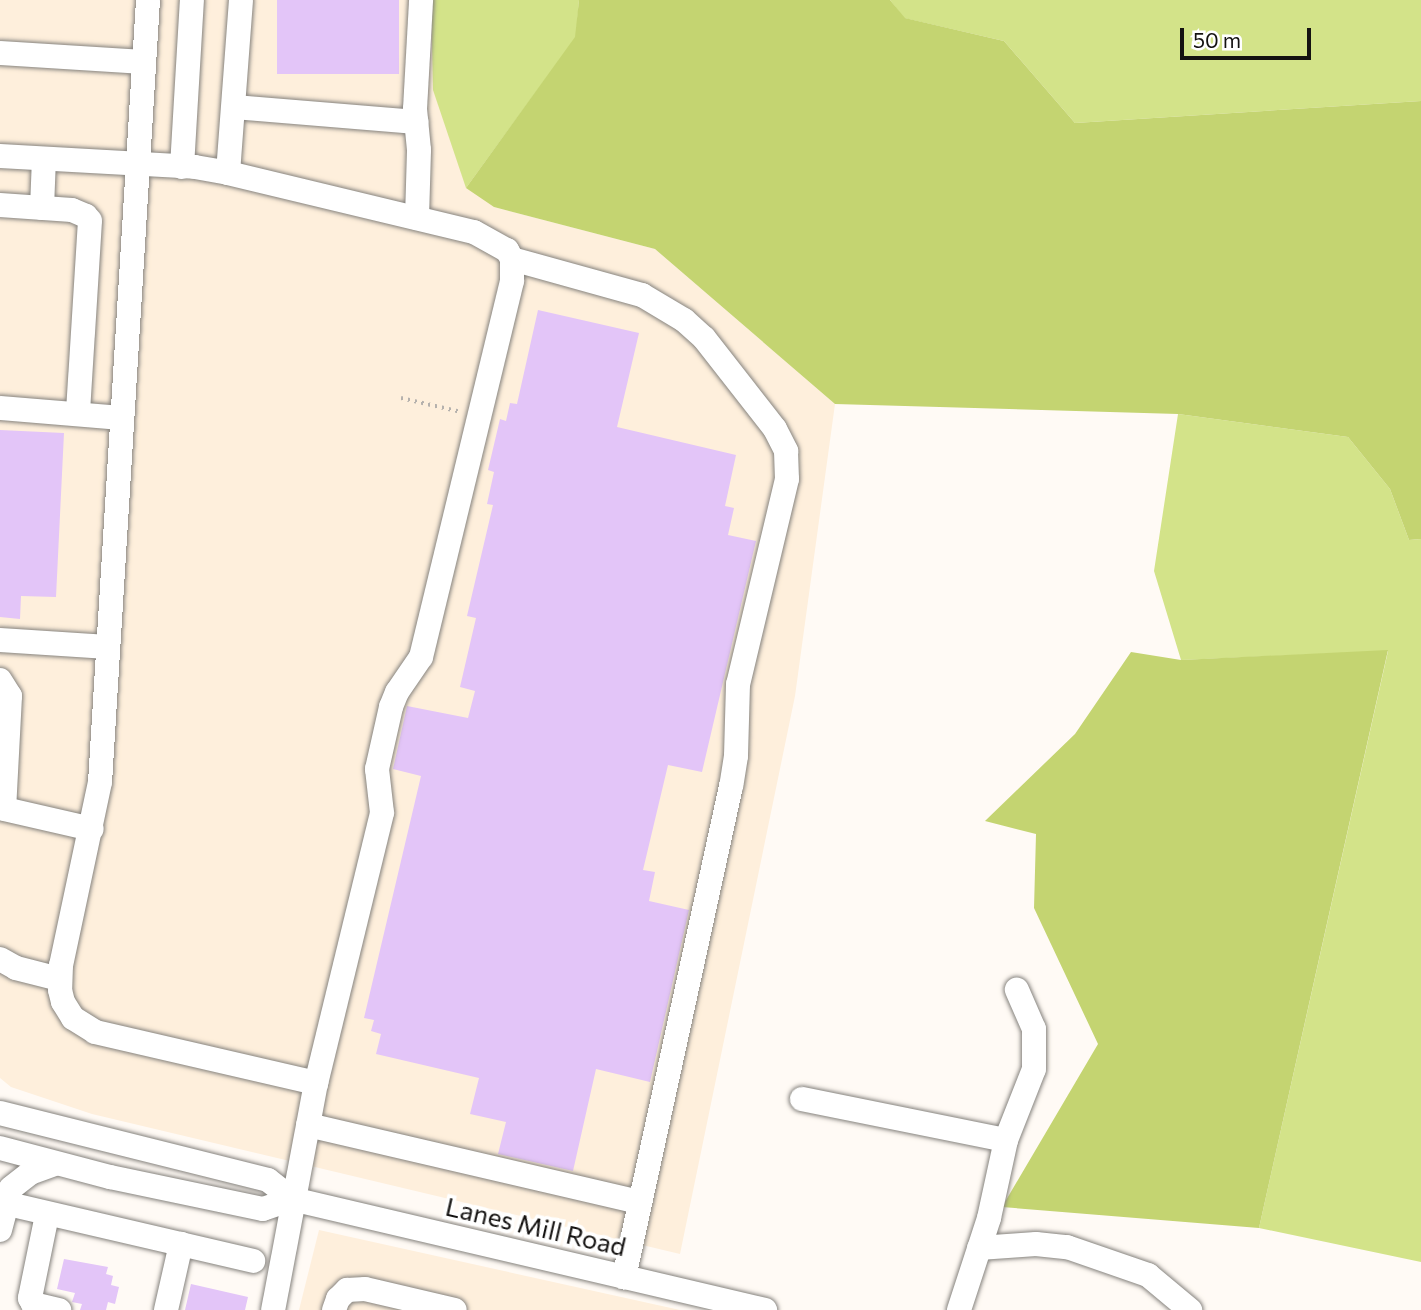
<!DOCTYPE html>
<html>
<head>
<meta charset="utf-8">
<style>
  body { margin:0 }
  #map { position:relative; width:1421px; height:1310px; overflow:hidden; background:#fffaf5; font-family:Commissioner,sans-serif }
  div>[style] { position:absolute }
  .commercial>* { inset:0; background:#feefdc }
  .green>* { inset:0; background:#d3e389 }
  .forest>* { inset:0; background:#c4d471 }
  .building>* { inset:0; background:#e3c5f8; transform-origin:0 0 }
  .path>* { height:3.5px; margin-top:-1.75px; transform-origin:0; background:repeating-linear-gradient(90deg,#b5b1ad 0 2px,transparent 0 7px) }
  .roads { filter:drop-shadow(0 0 2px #86837e) drop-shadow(0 0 2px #86837e) }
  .minor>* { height:24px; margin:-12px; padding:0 12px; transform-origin:12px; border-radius:12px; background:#fff }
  span { translate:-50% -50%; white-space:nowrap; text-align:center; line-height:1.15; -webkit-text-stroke:7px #fff; paint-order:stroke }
  .street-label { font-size:26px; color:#141211 }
  .scale { position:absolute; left:1180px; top:28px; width:131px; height:32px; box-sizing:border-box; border:4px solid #141211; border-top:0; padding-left:9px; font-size:21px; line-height:24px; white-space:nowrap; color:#141211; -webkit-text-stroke:5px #fff; paint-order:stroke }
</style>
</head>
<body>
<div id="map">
  <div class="commercial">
    <div style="clip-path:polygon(0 0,445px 0,494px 207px,655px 249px,835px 404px,795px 696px,680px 1254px,92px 1114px,11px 1087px,0 1078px)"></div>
    <div style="clip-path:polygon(319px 1230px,680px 1310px,299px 1310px)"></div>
  </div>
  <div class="green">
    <div style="clip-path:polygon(431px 0,579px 0,576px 37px,466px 188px,433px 90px)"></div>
    <div style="clip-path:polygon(890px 0,1421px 0,1421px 101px,1075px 123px,1004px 41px,904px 18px)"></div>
    <div style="clip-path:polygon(1178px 414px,1348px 437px,1390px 489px,1409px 540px,1421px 539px,1421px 1262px,1259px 1228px,1388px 651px,1181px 660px,1154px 571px)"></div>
  </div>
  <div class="forest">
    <div style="clip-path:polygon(579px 0,890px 0,905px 18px,1004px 41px,1075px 123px,1421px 101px,1421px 539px,1409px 540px,1390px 489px,1348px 437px,1178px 414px,835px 404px,655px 249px,494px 207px,466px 188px,575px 37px)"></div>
    <div style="clip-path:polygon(1388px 650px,1259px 1228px,1002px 1207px,1098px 1044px,1034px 908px,1036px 834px,985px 821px,1075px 734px,1131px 652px,1181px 660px)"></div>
  </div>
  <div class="building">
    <div style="left:277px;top:0;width:122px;height:74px"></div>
    <div style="clip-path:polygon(538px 310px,639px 333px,617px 427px,736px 455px,725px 506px,734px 508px,728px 535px,756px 541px,702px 772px,668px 765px,643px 870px,655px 872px,649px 901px,689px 910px,650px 1082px,596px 1069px,573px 1171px,498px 1154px,506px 1122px,470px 1114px,479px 1078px,376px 1054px,381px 1034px,371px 1031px,374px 1020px,364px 1018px,421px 776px,393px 769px,407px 706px,468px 718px,475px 691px,460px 687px,476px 618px,467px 616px,493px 505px,487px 504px,494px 472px,488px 470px,500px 419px,506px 421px,510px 403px,517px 404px)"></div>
    <div style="clip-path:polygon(0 430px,64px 433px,56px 597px,21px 596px,20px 619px,0 617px)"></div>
    <div style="clip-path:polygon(64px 1259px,108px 1267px,106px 1274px,113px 1276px,111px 1285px,119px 1287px,115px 1304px,108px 1302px,106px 1310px,80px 1310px,82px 1304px,72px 1302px,75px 1293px,57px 1289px)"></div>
    <div style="clip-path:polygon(191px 1284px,248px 1297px,245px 1310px,185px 1310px)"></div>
  </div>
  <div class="path">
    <div style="left:401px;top:398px;width:62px;rotate:13.1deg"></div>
  </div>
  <div class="roads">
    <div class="minor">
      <div style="left:148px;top:0;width:783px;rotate:93.51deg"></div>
      <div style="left:100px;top:782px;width:187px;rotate:102deg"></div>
      <div style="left:61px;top:965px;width:25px;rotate:92deg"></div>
      <div style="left:60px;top:990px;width:12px;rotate:76deg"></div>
      <div style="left:63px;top:1002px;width:19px;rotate:58deg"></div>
      <div style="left:73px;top:1018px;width:26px;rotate:32deg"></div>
      <div style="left:95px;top:1032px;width:227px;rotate:13deg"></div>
      <div style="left:0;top:53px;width:144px;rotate:3.6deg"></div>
      <div style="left:234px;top:107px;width:183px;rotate:4.7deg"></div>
      <div style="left:0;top:156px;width:195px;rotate:3.2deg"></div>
      <div style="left:195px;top:167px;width:34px;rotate:10deg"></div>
      <div style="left:228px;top:173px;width:253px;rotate:13.5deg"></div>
      <div style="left:474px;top:232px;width:38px;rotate:29deg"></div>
      <div style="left:507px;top:250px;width:10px;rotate:61deg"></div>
      <div style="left:512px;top:259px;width:22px;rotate:90deg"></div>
      <div style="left:512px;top:281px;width:387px;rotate:103.6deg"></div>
      <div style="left:421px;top:657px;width:42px;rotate:124.4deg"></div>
      <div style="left:397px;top:692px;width:16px;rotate:112deg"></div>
      <div style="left:391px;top:707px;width:64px;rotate:102.7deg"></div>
      <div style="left:377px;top:769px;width:44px;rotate:83.5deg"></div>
      <div style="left:382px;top:813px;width:278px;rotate:103.7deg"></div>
      <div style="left:316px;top:1083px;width:231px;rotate:100.7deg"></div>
      <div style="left:182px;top:167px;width:167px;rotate:-86.6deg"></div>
      <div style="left:228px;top:173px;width:173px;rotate:-85.7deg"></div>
      <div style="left:0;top:205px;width:72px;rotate:4deg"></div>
      <div style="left:72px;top:210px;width:15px;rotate:23deg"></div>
      <div style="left:86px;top:216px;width:6px;rotate:51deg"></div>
      <div style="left:90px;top:221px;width:193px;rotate:93.6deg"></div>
      <div style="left:42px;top:208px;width:49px;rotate:-87.7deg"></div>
      <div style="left:417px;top:218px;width:68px;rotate:-88.3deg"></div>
      <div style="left:419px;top:150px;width:41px;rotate:-95.6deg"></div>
      <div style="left:415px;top:109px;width:109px;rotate:-86.8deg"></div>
      <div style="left:512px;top:259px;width:135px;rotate:15.5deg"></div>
      <div style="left:642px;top:295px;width:49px;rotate:30.8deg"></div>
      <div style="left:684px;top:320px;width:27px;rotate:42deg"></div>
      <div style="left:704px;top:338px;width:115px;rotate:52deg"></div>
      <div style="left:775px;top:429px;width:25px;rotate:63deg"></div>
      <div style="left:786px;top:451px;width:28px;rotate:88deg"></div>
      <div style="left:787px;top:479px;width:211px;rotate:103.4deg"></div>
      <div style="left:738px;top:684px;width:72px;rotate:91.6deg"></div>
      <div style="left:736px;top:756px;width:30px;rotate:99deg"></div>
      <div style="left:731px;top:786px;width:503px;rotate:102.29deg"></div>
      <div style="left:0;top:408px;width:122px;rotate:4.7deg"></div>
      <div style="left:0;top:640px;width:108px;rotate:3.7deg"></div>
      <div style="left:0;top:680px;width:19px;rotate:58deg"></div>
      <div style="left:10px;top:696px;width:113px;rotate:93deg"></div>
      <div style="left:0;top:808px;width:94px;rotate:12.9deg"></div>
      <div style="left:0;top:959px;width:18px;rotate:29deg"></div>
      <div style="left:16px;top:968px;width:44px;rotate:14.3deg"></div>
      <div style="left:802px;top:1099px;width:208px;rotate:11.4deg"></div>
      <div style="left:0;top:1113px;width:276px;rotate:14deg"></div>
      <div style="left:268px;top:1180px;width:31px;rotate:38deg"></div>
      <div style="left:292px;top:1199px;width:486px;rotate:13.2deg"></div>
      <div style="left:308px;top:1125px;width:341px;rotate:13.1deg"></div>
      <div style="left:0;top:1148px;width:114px;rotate:14.8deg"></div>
      <div style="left:110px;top:1177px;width:156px;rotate:11.8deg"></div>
      <div style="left:263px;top:1209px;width:31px;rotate:-19deg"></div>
      <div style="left:0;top:1202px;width:260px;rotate:13.1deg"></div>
      <div style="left:47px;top:1215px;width:85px;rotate:101.6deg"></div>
      <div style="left:30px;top:1298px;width:7px;rotate:63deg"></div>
      <div style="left:33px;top:1304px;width:27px;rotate:13deg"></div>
      <div style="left:0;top:1230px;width:43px;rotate:-75.3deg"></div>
      <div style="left:11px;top:1188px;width:24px;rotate:-38deg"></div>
      <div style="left:30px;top:1173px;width:27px;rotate:-20deg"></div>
      <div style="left:979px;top:1248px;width:57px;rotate:-4deg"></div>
      <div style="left:1036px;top:1244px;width:31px;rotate:6deg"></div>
      <div style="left:1067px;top:1247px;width:86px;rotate:19.1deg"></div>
      <div style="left:1148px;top:1275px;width:55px;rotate:39.8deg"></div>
      <div style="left:166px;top:1310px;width:68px;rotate:-77.2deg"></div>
      <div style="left:334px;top:1310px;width:12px;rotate:-70deg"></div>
      <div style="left:338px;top:1299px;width:13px;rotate:-45deg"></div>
      <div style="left:347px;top:1290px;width:18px;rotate:-3deg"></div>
      <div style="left:365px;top:1289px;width:92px;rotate:13.1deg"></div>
      <div style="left:959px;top:1310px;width:97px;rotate:-71.9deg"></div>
      <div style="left:989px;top:1218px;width:80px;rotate:-77.7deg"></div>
      <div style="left:1006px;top:1140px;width:76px;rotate:-68.5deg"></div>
      <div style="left:1034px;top:1069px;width:40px;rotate:-90deg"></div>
      <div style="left:1034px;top:1029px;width:43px;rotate:-113.6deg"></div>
    </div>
  </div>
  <div class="street-label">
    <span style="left:536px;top:1226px;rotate:13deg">Lanes Mill Road</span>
  </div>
  <div class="scale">50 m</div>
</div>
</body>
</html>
